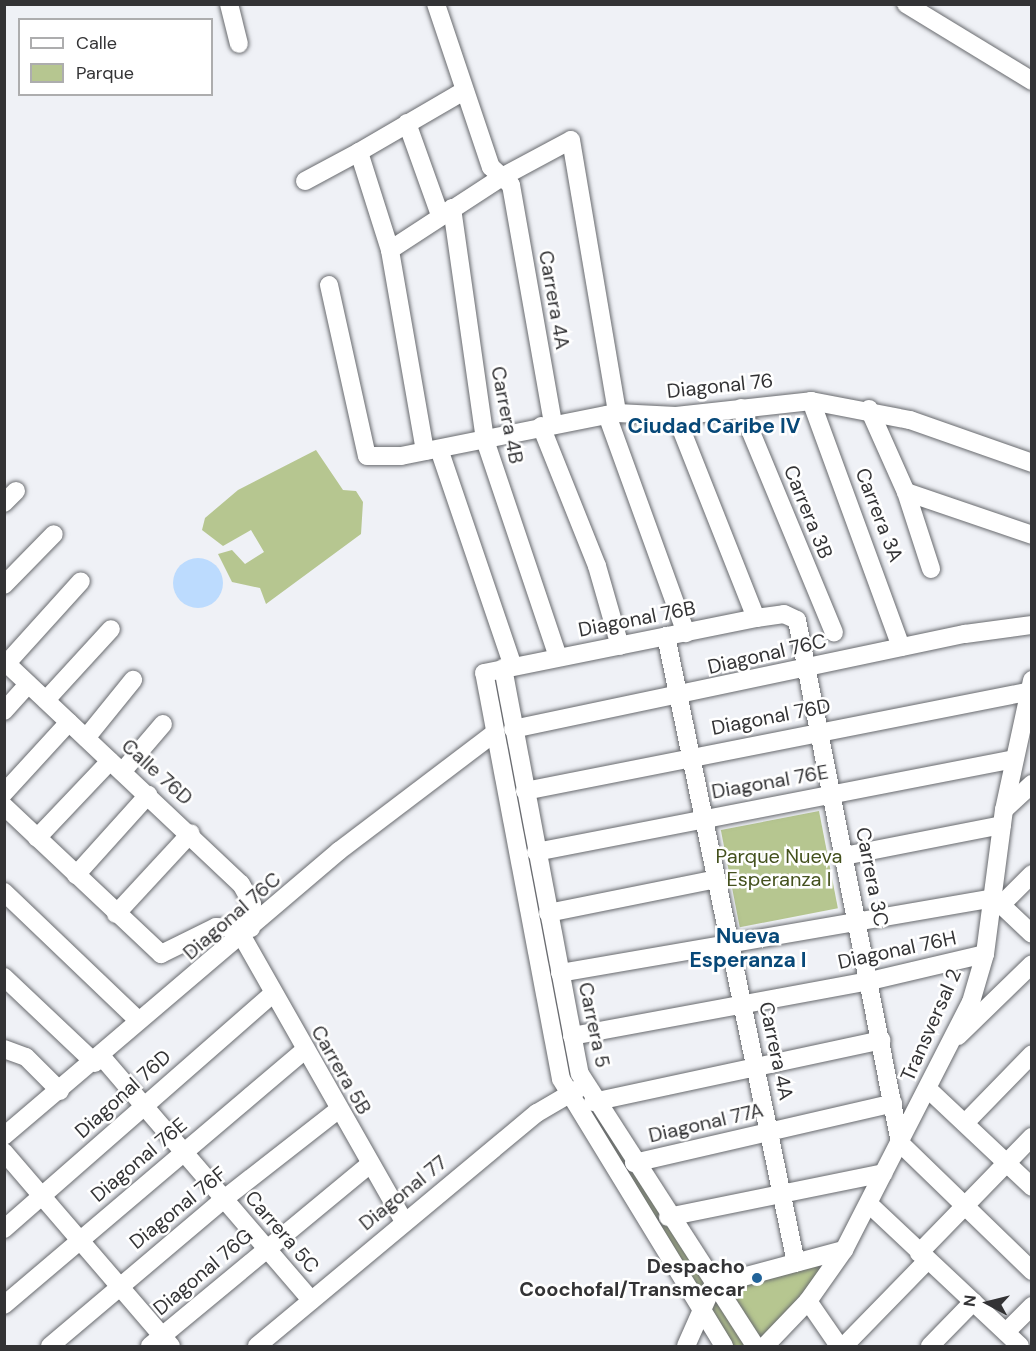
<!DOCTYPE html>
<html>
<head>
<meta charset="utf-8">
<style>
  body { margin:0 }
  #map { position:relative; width:1036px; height:1351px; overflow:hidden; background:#eff1f6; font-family:"DM Sans",sans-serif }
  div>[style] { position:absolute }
  .green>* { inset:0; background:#b6c690; transform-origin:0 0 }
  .water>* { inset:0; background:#bcdbfe }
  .round { border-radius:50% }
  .roads { filter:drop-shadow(0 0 2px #686a6e) drop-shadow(0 0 2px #686a6e) }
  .minor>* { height:18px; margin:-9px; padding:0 9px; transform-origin:9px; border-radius:9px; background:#fff }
  .dots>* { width:16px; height:16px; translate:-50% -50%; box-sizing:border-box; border:3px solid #fff; border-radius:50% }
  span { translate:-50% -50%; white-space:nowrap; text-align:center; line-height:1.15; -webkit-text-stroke:5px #fff; paint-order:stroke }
  .street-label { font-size:20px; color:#333335 }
  .park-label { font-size:20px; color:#44511d }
  .poi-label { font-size:20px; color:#333335; font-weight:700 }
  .right { translate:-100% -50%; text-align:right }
  .neighbourhood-label { font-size:21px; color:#074878; font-weight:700 }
  .frame { position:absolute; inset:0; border:6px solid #333335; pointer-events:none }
  .legend { position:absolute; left:18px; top:18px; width:195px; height:78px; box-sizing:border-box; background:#fff; border:2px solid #adadae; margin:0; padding:8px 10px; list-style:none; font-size:18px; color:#333335 }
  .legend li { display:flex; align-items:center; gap:12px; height:30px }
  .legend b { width:30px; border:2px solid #adadae }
  .north { position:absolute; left:958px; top:1273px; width:60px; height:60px; -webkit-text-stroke:4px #fff; paint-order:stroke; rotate:277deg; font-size:16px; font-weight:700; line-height:24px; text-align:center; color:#333335 }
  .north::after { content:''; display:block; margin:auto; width:21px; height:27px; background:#333335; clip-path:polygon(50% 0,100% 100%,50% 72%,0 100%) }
</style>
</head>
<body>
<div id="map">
  <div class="green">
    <div style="clip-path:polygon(316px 450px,343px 490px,356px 491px,363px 502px,361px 534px,266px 604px,260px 588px,232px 582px,218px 554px,232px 550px,245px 564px,264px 552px,251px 530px,223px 546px,202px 530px,205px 518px,238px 490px)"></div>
    <div style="left:819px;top:811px;width:99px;height:100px;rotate:79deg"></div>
    <div style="clip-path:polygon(585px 1095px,708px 1282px,697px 1296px,575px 1099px)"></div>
    <div style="clip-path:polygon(825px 1266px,760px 1344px,723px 1285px,815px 1266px)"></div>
    <div style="clip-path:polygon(715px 1295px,750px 1346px,729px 1346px,706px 1309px)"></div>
  </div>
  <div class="water">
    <div class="round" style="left:173px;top:558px;width:50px;height:50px"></div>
  </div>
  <div class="roads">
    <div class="minor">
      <div style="left:229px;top:4px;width:41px;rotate:76deg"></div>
      <div style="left:436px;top:4px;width:172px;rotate:71.4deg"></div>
      <div style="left:491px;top:167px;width:27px;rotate:42deg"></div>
      <div style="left:511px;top:185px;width:242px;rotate:80deg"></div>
      <div style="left:906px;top:4px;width:148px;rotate:31.4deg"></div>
      <div style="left:407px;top:123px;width:98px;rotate:70.3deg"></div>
      <div style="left:305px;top:181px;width:61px;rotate:-28.2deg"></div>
      <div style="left:452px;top:208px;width:234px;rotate:81.9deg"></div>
      <div style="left:485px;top:440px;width:229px;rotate:71.4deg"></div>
      <div style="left:390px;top:250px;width:134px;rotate:-33.1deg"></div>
      <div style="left:502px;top:177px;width:78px;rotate:-28.2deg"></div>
      <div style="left:571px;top:140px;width:277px;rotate:80.4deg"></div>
      <div style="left:329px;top:285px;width:175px;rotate:77.5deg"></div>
      <div style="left:367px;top:456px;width:34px"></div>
      <div style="left:401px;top:456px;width:220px;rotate:-11.3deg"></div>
      <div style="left:617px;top:413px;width:59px;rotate:2.9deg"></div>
      <div style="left:676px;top:416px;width:136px;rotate:-6.3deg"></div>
      <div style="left:811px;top:401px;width:101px;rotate:10.9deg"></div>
      <div style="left:910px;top:420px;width:129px;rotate:19.4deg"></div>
      <div style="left:811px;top:401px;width:262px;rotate:69.9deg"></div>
      <div style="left:741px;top:408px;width:243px;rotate:67.5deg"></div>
      <div style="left:869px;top:409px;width:91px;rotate:66deg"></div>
      <div style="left:906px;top:492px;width:81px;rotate:72deg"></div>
      <div style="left:607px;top:415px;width:232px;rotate:70.1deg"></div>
      <div style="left:676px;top:416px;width:217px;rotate:68.4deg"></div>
      <div style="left:541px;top:426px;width:151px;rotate:68.2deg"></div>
      <div style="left:597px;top:566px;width:83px;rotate:74deg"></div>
      <div style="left:439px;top:449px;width:229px;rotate:71.2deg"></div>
      <div style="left:425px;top:451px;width:204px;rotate:-99.9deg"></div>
      <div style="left:390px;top:250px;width:103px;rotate:-107.6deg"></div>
      <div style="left:359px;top:152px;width:119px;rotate:-30.2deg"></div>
      <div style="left:906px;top:492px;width:133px;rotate:18.8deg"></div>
      <div style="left:4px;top:503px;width:17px;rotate:-45deg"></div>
      <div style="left:4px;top:585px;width:71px;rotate:-45.6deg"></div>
      <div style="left:666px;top:636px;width:640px;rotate:78.29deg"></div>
      <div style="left:4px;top:661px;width:325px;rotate:43.3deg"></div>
      <div style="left:241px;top:884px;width:23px;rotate:61deg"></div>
      <div style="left:252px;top:904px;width:26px;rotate:115deg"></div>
      <div style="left:7px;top:663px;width:110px;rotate:-47.9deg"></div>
      <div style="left:503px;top:668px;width:413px;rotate:79.3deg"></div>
      <div style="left:580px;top:1074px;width:323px;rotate:57.2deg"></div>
      <div style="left:46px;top:700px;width:96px;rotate:-47.5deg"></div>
      <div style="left:4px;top:711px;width:36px;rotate:-48deg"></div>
      <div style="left:513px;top:729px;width:462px;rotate:-11.9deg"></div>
      <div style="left:965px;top:634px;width:68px;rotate:-7.7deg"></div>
      <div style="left:86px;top:738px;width:75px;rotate:-51deg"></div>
      <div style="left:122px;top:772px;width:63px;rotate:-49.5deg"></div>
      <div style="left:525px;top:791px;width:512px;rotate:-11.16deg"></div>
      <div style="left:4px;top:793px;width:96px;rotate:-47.5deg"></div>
      <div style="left:4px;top:806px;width:216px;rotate:43.3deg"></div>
      <div style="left:161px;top:954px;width:61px;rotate:-26.1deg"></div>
      <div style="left:216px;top:927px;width:35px;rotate:2deg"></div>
      <div style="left:1004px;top:810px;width:38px;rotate:-43deg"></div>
      <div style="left:37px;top:838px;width:106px;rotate:-46.5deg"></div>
      <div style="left:536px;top:852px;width:486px;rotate:-11deg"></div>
      <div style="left:844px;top:856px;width:161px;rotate:-11.1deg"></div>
      <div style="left:76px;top:875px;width:108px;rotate:-48deg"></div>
      <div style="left:4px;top:892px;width:184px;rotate:43.7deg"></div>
      <div style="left:1001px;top:905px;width:44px;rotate:-45deg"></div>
      <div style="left:548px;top:913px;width:171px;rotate:-11.4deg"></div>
      <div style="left:116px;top:914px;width:110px;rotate:-47.2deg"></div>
      <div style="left:243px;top:938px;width:326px;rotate:60.4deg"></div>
      <div style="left:560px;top:973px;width:440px;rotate:-9.8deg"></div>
      <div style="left:994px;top:898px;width:52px;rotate:43.5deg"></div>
      <div style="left:4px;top:977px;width:125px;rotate:43.4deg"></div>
      <div style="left:572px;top:1036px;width:303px;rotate:-10.5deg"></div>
      <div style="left:870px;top:981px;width:118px;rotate:-13.2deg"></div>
      <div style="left:958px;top:1036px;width:103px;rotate:-44.2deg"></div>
      <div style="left:4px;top:1049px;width:23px;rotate:20deg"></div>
      <div style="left:26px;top:1057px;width:48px;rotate:45deg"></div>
      <div style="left:102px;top:1057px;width:321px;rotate:49.3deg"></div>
      <div style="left:928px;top:1089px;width:143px;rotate:43.3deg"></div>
      <div style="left:593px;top:1102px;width:295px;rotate:-12.1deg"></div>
      <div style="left:965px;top:1123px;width:96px;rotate:-45.8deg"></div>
      <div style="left:4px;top:1136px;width:440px;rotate:-40.4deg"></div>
      <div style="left:339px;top:851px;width:193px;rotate:-37.2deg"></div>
      <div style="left:4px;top:1152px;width:256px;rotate:49.3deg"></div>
      <div style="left:634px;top:1163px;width:266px;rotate:-13deg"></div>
      <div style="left:869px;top:1204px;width:207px;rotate:43.2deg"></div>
      <div style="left:668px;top:1217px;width:220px;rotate:-11.5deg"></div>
      <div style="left:4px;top:1229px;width:356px;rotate:-41.2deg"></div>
      <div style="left:919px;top:1253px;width:162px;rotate:-45.8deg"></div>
      <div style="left:808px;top:1301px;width:55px;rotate:55.4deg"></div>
      <div style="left:4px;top:1305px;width:393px;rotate:-40.3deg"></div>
      <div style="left:1006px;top:1332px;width:37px;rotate:-45deg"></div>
      <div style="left:50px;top:1346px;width:228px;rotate:-40.2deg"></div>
      <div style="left:224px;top:1199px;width:145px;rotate:-38deg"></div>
      <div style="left:150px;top:1346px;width:284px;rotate:-39.6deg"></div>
      <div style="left:257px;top:1346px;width:364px;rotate:-39.8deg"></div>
      <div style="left:537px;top:1113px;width:48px;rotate:-30.3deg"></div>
      <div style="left:686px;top:1346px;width:67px;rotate:-66.1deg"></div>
      <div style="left:713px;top:1285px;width:136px;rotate:-15deg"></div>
      <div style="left:724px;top:1346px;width:313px;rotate:-121.4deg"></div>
      <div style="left:561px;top:1079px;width:413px;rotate:-100.7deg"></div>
      <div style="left:484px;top:673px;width:278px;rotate:-11.4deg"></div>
      <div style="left:756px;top:618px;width:28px;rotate:-8deg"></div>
      <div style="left:784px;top:614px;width:14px;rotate:25deg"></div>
      <div style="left:797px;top:620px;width:533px;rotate:78.86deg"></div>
      <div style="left:900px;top:1143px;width:184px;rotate:44.1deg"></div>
      <div style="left:765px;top:1346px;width:62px;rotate:-46.3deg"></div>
      <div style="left:808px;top:1301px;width:62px;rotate:-54.8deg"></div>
      <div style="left:844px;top:1250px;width:279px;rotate:-62.9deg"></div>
      <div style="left:971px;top:1002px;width:50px;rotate:-73.7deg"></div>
      <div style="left:985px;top:954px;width:145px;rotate:-82.5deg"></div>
      <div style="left:1004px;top:810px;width:133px;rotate:-77.8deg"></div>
      <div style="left:844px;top:1346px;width:119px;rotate:-45.7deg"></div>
      <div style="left:930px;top:1346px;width:62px;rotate:-45.7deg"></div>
    </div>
  </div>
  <div class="dots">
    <div style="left:757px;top:1278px;background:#226399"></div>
  </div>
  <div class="street-label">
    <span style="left:554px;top:300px;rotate:80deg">Carrera 4A</span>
    <span style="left:720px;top:386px;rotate:-6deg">Diagonal 76</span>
    <span style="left:507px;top:415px;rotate:79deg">Carrera 4B</span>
    <span style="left:808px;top:512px;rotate:68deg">Carrera 3B</span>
    <span style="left:879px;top:515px;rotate:69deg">Carrera 3A</span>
    <span style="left:637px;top:619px;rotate:-11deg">Diagonal 76B</span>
    <span style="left:767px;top:654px;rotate:-13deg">Diagonal 76C</span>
    <span style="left:771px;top:717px;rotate:-11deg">Diagonal 76D</span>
    <span style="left:157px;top:772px;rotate:42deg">Calle 76D</span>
    <span style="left:770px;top:782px;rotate:-10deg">Diagonal 76E</span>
    <span style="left:872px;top:877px;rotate:79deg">Carrera 3C</span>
    <span style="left:232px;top:916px;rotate:-41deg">Diagonal 76C</span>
    <span style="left:897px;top:950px;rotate:-12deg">Diagonal 76H</span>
    <span style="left:594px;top:1025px;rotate:78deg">Carrera 5</span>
    <span style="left:931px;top:1025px;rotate:-66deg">Transversal 2</span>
    <span style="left:776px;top:1051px;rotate:78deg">Carrera 4A</span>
    <span style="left:341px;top:1070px;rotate:60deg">Carrera 5B</span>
    <span style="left:123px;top:1094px;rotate:-42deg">Diagonal 76D</span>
    <span style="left:706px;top:1123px;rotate:-13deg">Diagonal 77A</span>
    <span style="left:139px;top:1160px;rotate:-40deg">Diagonal 76E</span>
    <span style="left:403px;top:1193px;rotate:-39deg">Diagonal 77</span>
    <span style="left:178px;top:1208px;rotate:-39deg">Diagonal 76F</span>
    <span style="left:282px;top:1232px;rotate:49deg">Carrera 5C</span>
    <span style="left:203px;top:1272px;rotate:-40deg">Diagonal 76G</span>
  </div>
  <div class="park-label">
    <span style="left:779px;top:868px">Parque Nueva<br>Esperanza I</span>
  </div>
  <div class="poi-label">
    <span class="right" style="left:745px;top:1278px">Despacho<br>Coochofal/Transmecar</span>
  </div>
  <div class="neighbourhood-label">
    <span style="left:714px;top:426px">Ciudad Caribe IV</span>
    <span style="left:748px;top:948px">Nueva<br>Esperanza I</span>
  </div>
  <div class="frame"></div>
  <ul class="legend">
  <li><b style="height:8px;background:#fff"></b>Calle</li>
  <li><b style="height:16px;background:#b6c690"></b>Parque</li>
  </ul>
  <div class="north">N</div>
</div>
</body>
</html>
